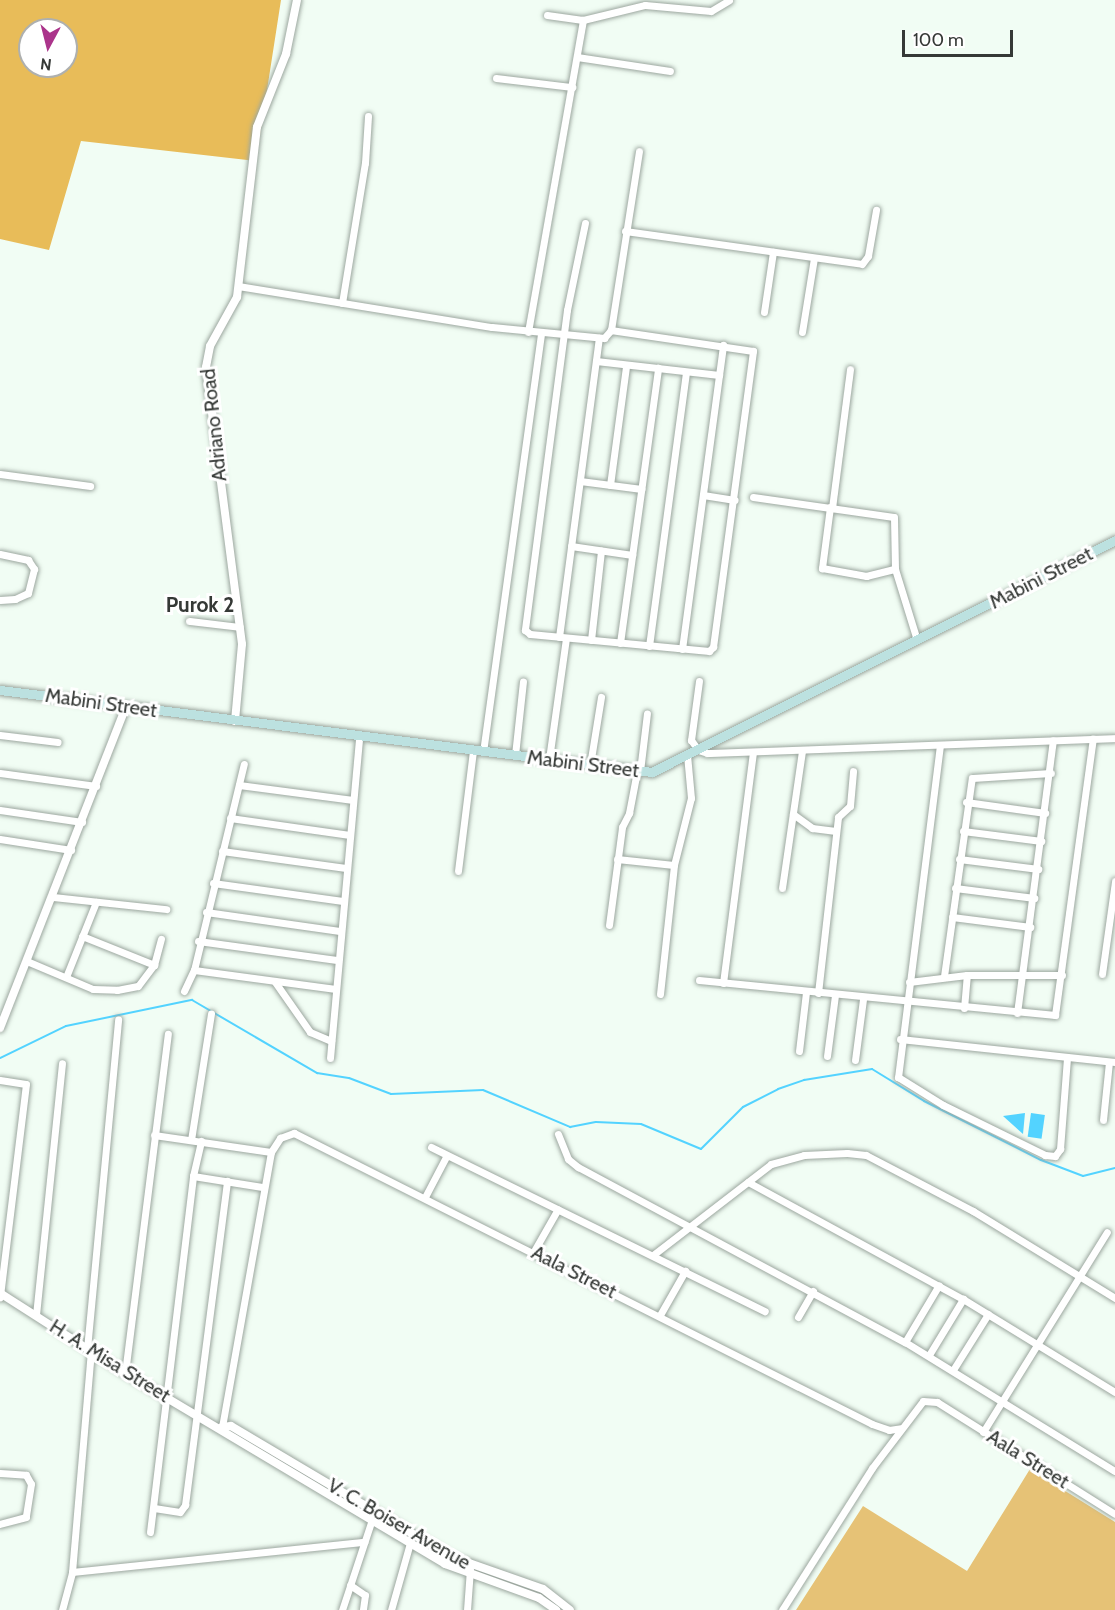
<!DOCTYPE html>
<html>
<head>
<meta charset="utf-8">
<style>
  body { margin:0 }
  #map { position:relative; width:1115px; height:1610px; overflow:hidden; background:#f1fdf4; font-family:Cabin,sans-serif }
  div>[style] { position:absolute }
  .green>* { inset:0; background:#e6c276 }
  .forest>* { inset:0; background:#e8bc59 }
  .water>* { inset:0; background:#53d3ff; transform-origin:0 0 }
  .stream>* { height:2px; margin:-1px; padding:0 1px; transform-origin:1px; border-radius:1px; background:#53d3ff }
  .roads { filter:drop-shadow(0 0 2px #9ca79f) drop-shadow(0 0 2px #9ca79f) }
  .minor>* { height:7px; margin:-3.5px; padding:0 3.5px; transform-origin:3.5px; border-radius:3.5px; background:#fff }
  .tertiary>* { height:8px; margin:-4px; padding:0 4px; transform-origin:4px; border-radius:4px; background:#fff }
  .secondary>* { height:9px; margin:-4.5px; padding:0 4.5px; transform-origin:4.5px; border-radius:4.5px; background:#bce1e0 }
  span { translate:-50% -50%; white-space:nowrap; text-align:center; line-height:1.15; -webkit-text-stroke:6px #fff; paint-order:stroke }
  .street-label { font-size:20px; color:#353936 }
  .neighbourhood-label { font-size:21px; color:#353936; font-weight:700 }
  .north { position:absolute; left:18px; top:18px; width:60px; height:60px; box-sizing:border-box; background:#fff; border:2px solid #aeb0af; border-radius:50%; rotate:187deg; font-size:16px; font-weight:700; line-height:24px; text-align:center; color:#353936 }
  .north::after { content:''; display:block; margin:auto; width:21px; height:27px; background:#ab348b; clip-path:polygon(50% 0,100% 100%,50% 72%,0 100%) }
  .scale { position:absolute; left:902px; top:30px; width:111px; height:27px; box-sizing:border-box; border:3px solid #353936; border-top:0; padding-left:8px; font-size:18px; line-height:21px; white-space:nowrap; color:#353936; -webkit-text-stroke:4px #fff; paint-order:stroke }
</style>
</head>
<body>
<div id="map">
  <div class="green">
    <div style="clip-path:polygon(1030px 1469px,1115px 1522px,1115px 1610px,796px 1610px,863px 1506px,967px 1571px)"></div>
  </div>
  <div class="forest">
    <div style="clip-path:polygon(evenodd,0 0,281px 0,256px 161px,81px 141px,49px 250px,0 239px,0 0,30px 30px,66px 30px,66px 66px,30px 66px,30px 30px)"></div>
  </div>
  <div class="water">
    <div style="clip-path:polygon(1025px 1113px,1023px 1134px,1003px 1116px)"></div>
    <div style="left:1031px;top:1113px;width:14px;height:24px;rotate:8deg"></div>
  </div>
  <div class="stream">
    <div style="left:0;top:1058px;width:73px;rotate:-25.9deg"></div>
    <div style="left:66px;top:1026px;width:129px;rotate:-11.7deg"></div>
    <div style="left:192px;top:1000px;width:145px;rotate:30.3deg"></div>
    <div style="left:317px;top:1073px;width:32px;rotate:9deg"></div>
    <div style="left:349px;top:1078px;width:45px;rotate:20.9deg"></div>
    <div style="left:391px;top:1094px;width:92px;rotate:-2.5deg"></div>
    <div style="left:483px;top:1090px;width:95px;rotate:23deg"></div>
    <div style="left:570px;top:1127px;width:26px;rotate:-11deg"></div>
    <div style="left:596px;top:1122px;width:45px;rotate:2.5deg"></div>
    <div style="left:641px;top:1124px;width:65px;rotate:22.6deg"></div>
    <div style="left:701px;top:1149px;width:59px;rotate:-45deg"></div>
    <div style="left:743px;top:1107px;width:39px;rotate:-27deg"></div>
    <div style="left:778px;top:1089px;width:28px;rotate:-19deg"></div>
    <div style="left:804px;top:1080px;width:69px;rotate:-9.2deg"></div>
    <div style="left:872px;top:1069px;width:61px;rotate:31.6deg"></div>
    <div style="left:924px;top:1101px;width:131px;rotate:26.8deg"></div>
    <div style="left:1041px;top:1160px;width:45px;rotate:20.9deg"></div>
    <div style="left:1083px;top:1176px;width:33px;rotate:-14deg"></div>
  </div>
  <div class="roads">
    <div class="minor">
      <div style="left:547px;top:15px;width:36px;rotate:8deg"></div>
      <div style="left:583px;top:20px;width:64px;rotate:-13.6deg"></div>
      <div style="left:645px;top:5px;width:66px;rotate:5.2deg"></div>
      <div style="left:711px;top:11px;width:21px;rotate:-31deg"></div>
      <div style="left:577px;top:57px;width:94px;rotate:8.6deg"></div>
      <div style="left:496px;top:78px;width:77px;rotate:6.8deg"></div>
      <div style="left:585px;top:223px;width:89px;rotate:101.7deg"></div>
      <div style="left:567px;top:310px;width:323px;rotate:97.5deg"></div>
      <div style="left:525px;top:630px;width:6px;rotate:39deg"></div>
      <div style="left:530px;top:634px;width:180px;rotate:5.4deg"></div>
      <div style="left:709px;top:651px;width:6px;rotate:-45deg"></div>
      <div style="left:713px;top:647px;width:299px;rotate:-82.3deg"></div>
      <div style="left:753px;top:351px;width:144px;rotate:-171.6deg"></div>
      <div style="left:625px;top:231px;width:239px;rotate:7.9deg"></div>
      <div style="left:862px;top:264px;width:10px;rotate:-53deg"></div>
      <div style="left:868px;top:256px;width:47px;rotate:-80.1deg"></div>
      <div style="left:238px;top:286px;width:257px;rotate:9.2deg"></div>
      <div style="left:492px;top:327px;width:113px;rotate:5.6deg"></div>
      <div style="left:604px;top:338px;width:11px;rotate:-49deg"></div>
      <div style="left:611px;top:330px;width:181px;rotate:-81.1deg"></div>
      <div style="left:342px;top:303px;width:142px;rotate:-80.7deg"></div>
      <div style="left:365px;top:163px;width:47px;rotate:-86.3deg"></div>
      <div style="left:764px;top:312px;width:61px;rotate:-81.5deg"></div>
      <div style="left:528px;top:332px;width:317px;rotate:-80deg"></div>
      <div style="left:802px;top:332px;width:75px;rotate:-80.8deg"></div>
      <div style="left:596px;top:361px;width:124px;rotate:6.5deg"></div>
      <div style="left:0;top:474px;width:91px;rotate:7.6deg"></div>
      <div style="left:580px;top:481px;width:62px;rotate:7.5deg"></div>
      <div style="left:610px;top:485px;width:120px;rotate:-82.3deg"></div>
      <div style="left:703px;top:495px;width:32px;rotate:9deg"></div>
      <div style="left:753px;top:497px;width:142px;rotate:8.1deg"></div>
      <div style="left:894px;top:517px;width:52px;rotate:88.9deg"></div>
      <div style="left:895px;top:569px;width:74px;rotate:72.8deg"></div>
      <div style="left:830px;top:507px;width:62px;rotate:97.5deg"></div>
      <div style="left:822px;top:568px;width:45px;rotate:10.3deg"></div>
      <div style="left:866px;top:576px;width:30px;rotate:-14deg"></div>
      <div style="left:832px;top:508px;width:140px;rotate:-82.6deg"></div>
      <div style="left:571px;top:546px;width:62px;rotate:8.4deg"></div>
      <div style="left:0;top:554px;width:29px;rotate:12deg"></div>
      <div style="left:28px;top:560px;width:11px;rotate:56deg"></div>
      <div style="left:34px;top:569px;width:25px;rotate:104deg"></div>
      <div style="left:28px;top:593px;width:14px;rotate:155deg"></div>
      <div style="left:15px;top:599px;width:15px;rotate:176deg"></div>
      <div style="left:189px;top:621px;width:51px;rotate:6.7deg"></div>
      <div style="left:559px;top:637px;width:302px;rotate:-82.4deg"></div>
      <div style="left:591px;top:640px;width:90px;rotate:-83.6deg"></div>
      <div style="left:620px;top:643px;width:278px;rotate:-82.1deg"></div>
      <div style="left:649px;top:646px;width:276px;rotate:-82.3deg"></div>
      <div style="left:682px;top:649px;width:307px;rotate:-82.3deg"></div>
      <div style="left:699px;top:681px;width:60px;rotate:97.7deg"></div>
      <div style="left:691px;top:740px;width:12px;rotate:55deg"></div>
      <div style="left:698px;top:750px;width:9px;rotate:18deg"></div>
      <div style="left:707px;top:753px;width:408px;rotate:-2.1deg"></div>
      <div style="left:0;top:735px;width:58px;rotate:6.9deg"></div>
      <div style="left:940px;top:745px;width:335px;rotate:97.2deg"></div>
      <div style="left:898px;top:1077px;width:53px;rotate:31.9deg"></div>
      <div style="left:943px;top:1105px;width:114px;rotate:26.1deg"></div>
      <div style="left:1045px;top:1155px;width:10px;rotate:6deg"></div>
      <div style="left:1055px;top:1156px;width:9px;rotate:-54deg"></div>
      <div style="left:1060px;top:1149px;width:92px;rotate:-85.6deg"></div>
      <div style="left:483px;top:752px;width:423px;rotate:-82.1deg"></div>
      <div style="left:515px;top:755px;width:74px;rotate:-83.8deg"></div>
      <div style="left:549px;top:759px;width:122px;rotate:-82deg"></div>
      <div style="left:590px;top:765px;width:69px;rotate:-80.8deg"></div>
      <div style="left:640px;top:771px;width:58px;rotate:-83.1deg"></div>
      <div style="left:0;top:773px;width:97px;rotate:7.7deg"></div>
      <div style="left:239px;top:785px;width:115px;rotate:7.5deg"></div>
      <div style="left:966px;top:802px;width:80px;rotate:7.9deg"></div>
      <div style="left:0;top:810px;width:83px;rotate:8.3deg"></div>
      <div style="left:793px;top:814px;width:24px;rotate:36deg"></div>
      <div style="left:812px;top:828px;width:24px;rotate:7deg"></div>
      <div style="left:230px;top:818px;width:121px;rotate:8.1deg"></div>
      <div style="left:963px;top:831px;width:79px;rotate:7.3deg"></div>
      <div style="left:0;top:839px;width:72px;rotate:8.8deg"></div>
      <div style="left:222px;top:851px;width:125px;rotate:7.8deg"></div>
      <div style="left:617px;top:859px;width:57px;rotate:6deg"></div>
      <div style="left:959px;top:859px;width:80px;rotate:7.2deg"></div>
      <div style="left:458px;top:871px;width:122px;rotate:-82.9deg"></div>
      <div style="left:213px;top:883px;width:131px;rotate:7.9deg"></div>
      <div style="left:782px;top:888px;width:138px;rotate:-81.7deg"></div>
      <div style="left:955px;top:888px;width:80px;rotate:7.2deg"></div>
      <div style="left:53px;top:897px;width:114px;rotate:6.1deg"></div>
      <div style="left:206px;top:912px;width:135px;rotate:8.1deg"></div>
      <div style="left:952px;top:917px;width:79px;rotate:7.3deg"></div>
      <div style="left:609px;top:925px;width:99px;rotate:-82.4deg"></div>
      <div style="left:622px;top:827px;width:16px;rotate:-63deg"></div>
      <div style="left:629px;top:813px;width:43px;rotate:-79.2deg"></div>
      <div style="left:82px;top:936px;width:78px;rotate:21.9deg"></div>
      <div style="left:198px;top:941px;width:140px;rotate:7.8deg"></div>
      <div style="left:29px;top:962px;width:69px;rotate:22.9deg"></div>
      <div style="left:93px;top:989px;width:24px;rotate:2deg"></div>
      <div style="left:117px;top:990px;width:21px;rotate:-11deg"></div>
      <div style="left:138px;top:986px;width:26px;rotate:-53deg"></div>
      <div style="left:154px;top:965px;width:27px;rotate:-75deg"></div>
      <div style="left:194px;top:970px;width:143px;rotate:7.6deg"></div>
      <div style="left:1102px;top:974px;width:94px;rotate:-82deg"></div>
      <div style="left:944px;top:976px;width:200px;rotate:-82deg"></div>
      <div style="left:972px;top:778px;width:79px;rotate:-3.6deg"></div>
      <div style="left:66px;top:977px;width:81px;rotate:-68.2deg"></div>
      <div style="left:699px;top:980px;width:358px;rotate:5.6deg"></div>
      <div style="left:1055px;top:1015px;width:279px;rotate:-82.2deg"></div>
      <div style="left:275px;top:982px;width:61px;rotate:55deg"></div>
      <div style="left:310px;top:1032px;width:23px;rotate:23deg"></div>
      <div style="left:909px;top:982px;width:58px;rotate:-6.9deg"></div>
      <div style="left:967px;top:975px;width:95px"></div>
      <div style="left:723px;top:983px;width:232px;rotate:-82.6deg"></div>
      <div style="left:184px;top:991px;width:23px;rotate:-65deg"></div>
      <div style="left:194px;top:970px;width:212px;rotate:-76.4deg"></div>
      <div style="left:818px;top:993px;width:177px;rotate:-83.5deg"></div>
      <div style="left:838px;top:817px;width:16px;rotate:-43deg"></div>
      <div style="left:850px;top:806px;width:35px;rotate:-85deg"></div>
      <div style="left:660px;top:994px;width:130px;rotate:-83.8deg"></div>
      <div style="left:674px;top:865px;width:69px;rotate:-75.8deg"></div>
      <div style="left:691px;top:798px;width:43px;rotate:-95.3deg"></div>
      <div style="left:964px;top:1008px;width:33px;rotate:-85deg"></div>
      <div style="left:1017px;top:1013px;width:275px;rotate:-82.5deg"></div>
      <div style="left:900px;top:1039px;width:216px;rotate:6.1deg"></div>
      <div style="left:799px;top:1051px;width:59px;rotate:-83.2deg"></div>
      <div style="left:827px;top:1056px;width:62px;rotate:-82.5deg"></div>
      <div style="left:330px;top:1058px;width:322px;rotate:-84.8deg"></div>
      <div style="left:855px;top:1060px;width:62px;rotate:-82.5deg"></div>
      <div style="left:0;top:1080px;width:26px;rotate:9deg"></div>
      <div style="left:26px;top:1084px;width:215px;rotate:97deg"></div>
      <div style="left:1103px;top:1120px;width:58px;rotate:-84.1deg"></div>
      <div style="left:558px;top:1134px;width:27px;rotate:68deg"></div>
      <div style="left:568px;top:1159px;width:13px;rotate:39deg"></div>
      <div style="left:578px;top:1167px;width:371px;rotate:28.2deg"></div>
      <div style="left:905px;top:1342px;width:246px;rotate:31.6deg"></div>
      <div style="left:154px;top:1135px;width:118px;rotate:8.3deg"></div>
      <div style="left:191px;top:1140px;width:128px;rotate:-81deg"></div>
      <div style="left:431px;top:1147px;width:372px;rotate:26.2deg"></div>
      <div style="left:193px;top:1176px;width:70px;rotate:9.1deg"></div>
      <div style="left:748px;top:1182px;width:245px;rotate:28.6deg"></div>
      <div style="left:963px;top:1299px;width:178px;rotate:31.5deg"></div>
      <div style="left:425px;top:1197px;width:47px;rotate:-62.4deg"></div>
      <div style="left:534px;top:1251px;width:48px;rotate:-60.3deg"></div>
      <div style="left:653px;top:1255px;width:149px;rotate:-37.6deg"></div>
      <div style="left:771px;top:1164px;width:34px;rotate:-15deg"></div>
      <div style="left:804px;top:1155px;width:43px;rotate:-2.7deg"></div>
      <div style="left:847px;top:1153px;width:19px;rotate:6deg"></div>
      <div style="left:866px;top:1155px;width:121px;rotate:27.6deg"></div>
      <div style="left:973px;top:1211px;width:167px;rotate:31.5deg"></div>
      <div style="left:36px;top:1315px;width:253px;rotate:-84.1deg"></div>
      <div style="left:660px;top:1315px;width:51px;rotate:-60.4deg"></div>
      <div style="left:798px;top:1317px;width:30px;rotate:-60deg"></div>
      <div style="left:905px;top:1342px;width:66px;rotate:-59.2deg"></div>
      <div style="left:87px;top:1349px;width:331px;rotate:-84.6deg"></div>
      <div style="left:929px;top:1355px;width:66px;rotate:-58.7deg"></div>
      <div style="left:953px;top:1370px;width:66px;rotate:-58deg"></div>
      <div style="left:125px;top:1373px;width:342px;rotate:-82.8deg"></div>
      <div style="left:222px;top:1427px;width:279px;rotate:-79.9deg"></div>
      <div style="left:271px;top:1152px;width:17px;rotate:-57deg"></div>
      <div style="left:280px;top:1138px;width:15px;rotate:-20deg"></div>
      <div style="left:294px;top:1133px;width:647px;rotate:26.72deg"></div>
      <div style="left:872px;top:1424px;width:18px;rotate:19deg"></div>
      <div style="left:889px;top:1430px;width:12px;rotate:-9deg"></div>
      <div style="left:983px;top:1432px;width:235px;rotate:-58.2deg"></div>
      <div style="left:0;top:1473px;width:26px;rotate:4deg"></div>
      <div style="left:26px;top:1475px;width:10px;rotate:61deg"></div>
      <div style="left:31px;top:1484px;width:33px;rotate:99deg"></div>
      <div style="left:26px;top:1517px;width:27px;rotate:165deg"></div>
      <div style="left:154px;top:1508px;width:26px;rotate:9deg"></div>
      <div style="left:180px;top:1512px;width:9px;rotate:-54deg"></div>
      <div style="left:185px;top:1505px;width:327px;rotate:-82.6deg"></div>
      <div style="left:150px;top:1532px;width:359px;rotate:-83.1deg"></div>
      <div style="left:193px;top:1176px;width:36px;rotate:-77deg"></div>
      <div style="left:72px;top:1572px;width:294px;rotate:-5.9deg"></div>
      <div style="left:350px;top:1585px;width:18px;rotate:34deg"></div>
      <div style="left:365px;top:1595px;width:15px;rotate:98deg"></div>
      <div style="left:62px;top:1610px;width:39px;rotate:-75deg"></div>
      <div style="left:72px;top:1572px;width:221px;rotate:-85.1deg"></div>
      <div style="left:342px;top:1610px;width:99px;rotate:-71.7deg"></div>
      <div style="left:391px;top:1610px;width:70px;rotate:-74.2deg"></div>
      <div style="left:467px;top:1610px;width:41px;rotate:-85.8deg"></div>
      <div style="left:782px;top:1610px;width:168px;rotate:-57.6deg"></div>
      <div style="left:872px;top:1468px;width:84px;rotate:-52.7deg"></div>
      <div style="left:923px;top:1401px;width:14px;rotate:4deg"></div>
      <div style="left:937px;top:1402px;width:210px;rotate:32.2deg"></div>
    </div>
    <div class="tertiary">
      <div style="left:235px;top:721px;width:77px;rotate:-84.8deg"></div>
      <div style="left:242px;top:644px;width:279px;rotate:-97.4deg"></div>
      <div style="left:206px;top:367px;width:21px;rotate:-79deg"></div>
      <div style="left:210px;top:346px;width:56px;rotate:-61.1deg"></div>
      <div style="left:237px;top:297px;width:171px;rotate:-83.3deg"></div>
      <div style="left:257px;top:127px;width:79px;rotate:-68.3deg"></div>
      <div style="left:286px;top:54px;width:55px;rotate:-78.5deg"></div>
      <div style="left:0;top:1028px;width:346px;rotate:-68.6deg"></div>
      <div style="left:0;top:1293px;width:148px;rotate:32.6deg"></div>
      <div style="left:125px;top:1373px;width:373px;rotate:30.8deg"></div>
      <div style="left:445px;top:1564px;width:100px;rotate:19.9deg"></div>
      <div style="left:539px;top:1598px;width:21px;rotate:35deg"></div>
      <div style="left:222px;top:1427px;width:9px;rotate:-6deg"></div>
      <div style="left:231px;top:1426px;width:257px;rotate:30.7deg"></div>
      <div style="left:452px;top:1557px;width:96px;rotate:19.4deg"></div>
      <div style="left:543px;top:1589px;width:34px;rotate:38deg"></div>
    </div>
    <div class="secondary">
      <div style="left:0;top:690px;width:657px;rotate:7.17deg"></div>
      <div style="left:652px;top:772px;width:518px;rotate:-26.61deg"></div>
    </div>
  </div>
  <div class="street-label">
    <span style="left:214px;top:425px;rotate:-96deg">Adriano Road</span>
    <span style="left:1041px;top:578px;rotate:-27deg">Mabini Street</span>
    <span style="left:101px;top:703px;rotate:8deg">Mabini Street</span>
    <span style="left:583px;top:764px;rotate:7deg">Mabini Street</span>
    <span style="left:574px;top:1272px;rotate:27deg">Aala Street</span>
    <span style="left:110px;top:1361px;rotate:32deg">H. A. Misa Street</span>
    <span style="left:1028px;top:1459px;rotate:32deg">Aala Street</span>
    <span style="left:399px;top:1524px;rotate:30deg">V. C. Boiser Avenue</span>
  </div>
  <div class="neighbourhood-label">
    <span style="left:200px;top:605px">Purok 2</span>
  </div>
  <div class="north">N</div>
  <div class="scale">100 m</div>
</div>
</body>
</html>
